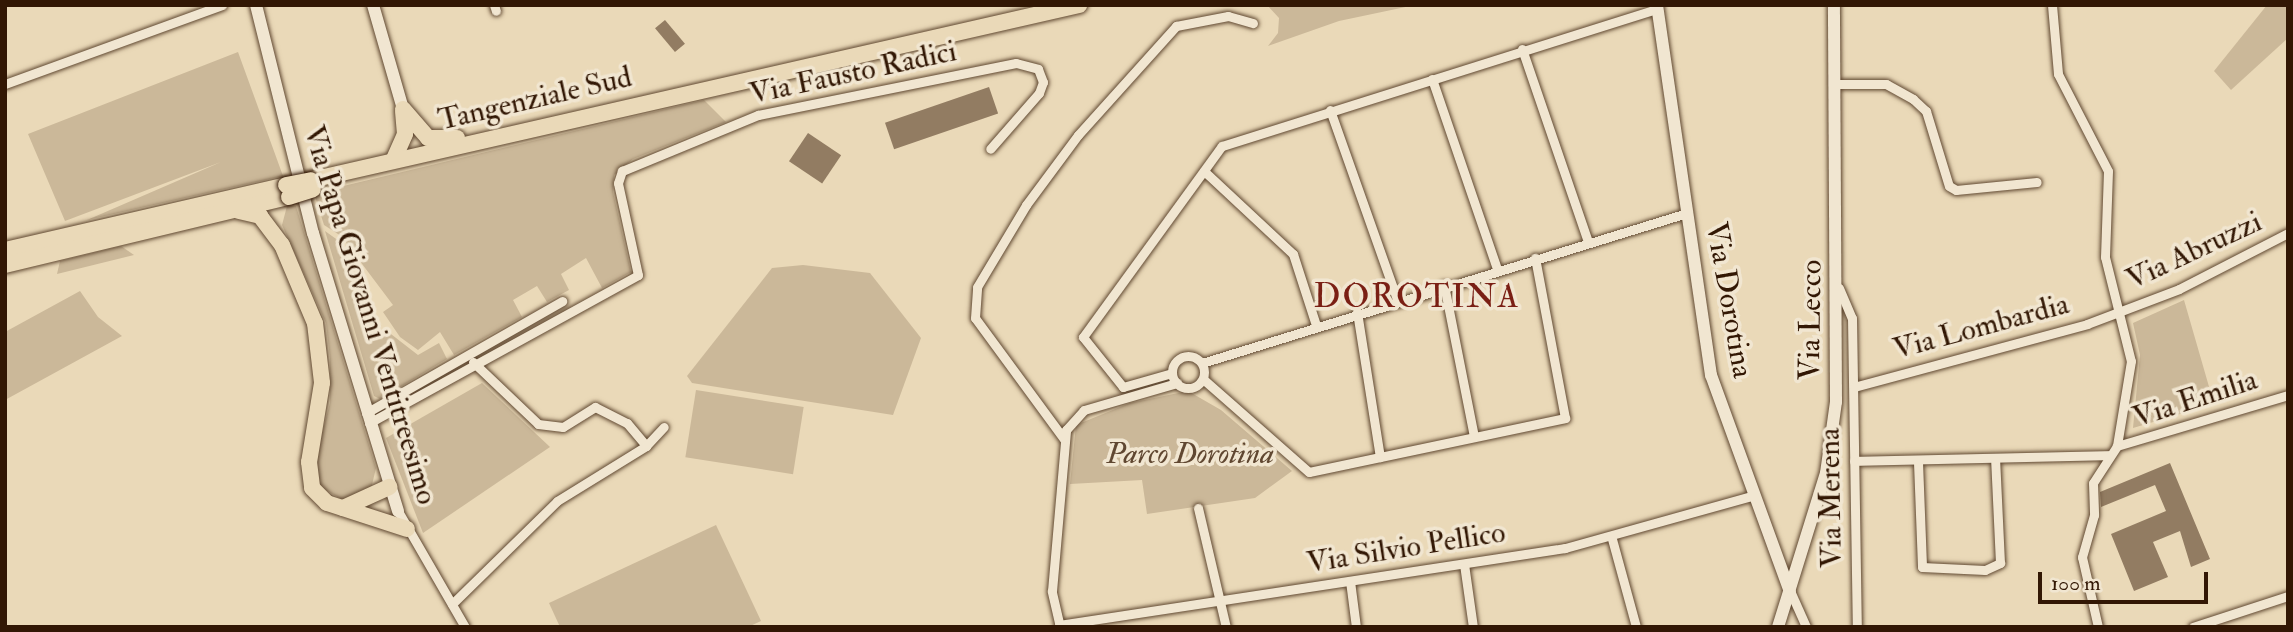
<!DOCTYPE html>
<html>
<head>
<meta charset="utf-8">
<style>
  body { margin:0 }
  #map { position:relative; width:2293px; height:632px; overflow:hidden; background:#ead9b8; font-family:"IM FELL Double Pica",serif }
  div>[style] { position:absolute }
  .green>* { inset:0; background:#cbb899; transform-origin:0 0 }
  .building>* { inset:0; background:#927c62; transform-origin:0 0 }
  .roads { filter:drop-shadow(0 0 2px #604831) drop-shadow(0 0 2px #604831) }
  .street>* { height:9px; margin:-4.5px; padding:0 4.5px; transform-origin:4.5px; border-radius:4.5px; background:#f1e6d1 }
  .street>.ring { margin:-4.5px; padding:0; box-sizing:content-box; background:none; border:9px solid #f1e6d1; border-radius:50% }
  .secondary>* { height:12px; margin:-6px; padding:0 6px; transform-origin:6px; border-radius:6px; background:#f1e6d1 }
  .highway>* { height:16px; margin:-8px; padding:0 8px; transform-origin:8px; border-radius:8px; background:#ead9b8 }
  .bridges { filter:drop-shadow(0 0 2px #321704) drop-shadow(0 0 2px #321704) }
  .highway-bridge>* { height:16px; margin:-8px; padding:0 8px; transform-origin:8px; border-radius:8px; background:#ead9b8 }
  span { translate:-50% -50%; white-space:nowrap; text-align:center; line-height:1.15; -webkit-text-stroke:7px #f1e6d1; paint-order:stroke }
  .street-label { font-size:30px; color:#321704 }
  .park-label { font-size:30px; color:#604731; font-style:italic }
  .quarter-label { font-size:33px; color:#7a1f14; letter-spacing:2px }
  .frame { position:absolute; inset:0; border:7px solid #321704; pointer-events:none }
  .scale { position:absolute; left:2038px; top:572px; width:170px; height:32px; box-sizing:border-box; border:4px solid #321704; border-top:0; padding-left:9px; font-size:21px; line-height:24px; white-space:nowrap; color:#321704; -webkit-text-stroke:5px #f1e6d1; paint-order:stroke }
</style>
</head>
<body>
<div id="map">
  <div class="green">
    <div style="clip-path:polygon(1267px 5px,1415px 5px,1339px 21px,1268px 46px,1278px 33px,1279px 18px)"></div>
    <div style="clip-path:polygon(2267px 5px,2288px 5px,2288px 38px,2231px 90px,2214px 71px)"></div>
    <div style="clip-path:polygon(238px 52px,283px 176px,87px 220px,221px 162px,65px 221px,28px 134px)"></div>
    <div style="clip-path:polygon(704px 100px,726px 122px,633px 159px,614px 175px,613px 192px,631px 272px,602px 288px,586px 258px,561px 274px,569px 290px,547px 302px,537px 286px,513px 300px,522px 317px,454px 355px,440px 332px,418px 350px,400px 337px,383px 312px,393px 305px,341px 236px,324px 225px,314px 193px)"></div>
    <div style="clip-path:polygon(287px 206px,296px 206px,376px 468px,371px 489px,346px 502px,319px 486px,314px 463px,330px 403px,330px 358px,326px 323px,282px 225px)"></div>
    <div style="clip-path:polygon(325px 231px,339px 241px,371px 294px,364px 297px,371px 308px,367px 311px,381px 335px,387px 331px,418px 355px,439px 343px,447px 359px,380px 399px,374px 396px)"></div>
    <div style="clip-path:polygon(121px 246px,134px 255px,57px 274px,60px 261px)"></div>
    <div style="clip-path:polygon(803px 265px,870px 273px,921px 338px,893px 415px,692px 383px,687px 376px,772px 268px)"></div>
    <div style="clip-path:polygon(80px 291px,98px 317px,122px 336px,5px 400px,5px 332px)"></div>
    <div style="clip-path:polygon(2184px 300px,2214px 404px,2133px 428px,2140px 355px,2133px 323px)"></div>
    <div style="clip-path:polygon(482px 383px,550px 447px,423px 533px,386px 438px)"></div>
    <div style="left:696px;top:390px;width:109px;height:68px;rotate:9deg"></div>
    <div style="clip-path:polygon(1188px 391px,1221px 410px,1292px 471px,1255px 498px,1147px 514px,1142px 480px,1070px 484px,1076px 425px,1130px 403px)"></div>
    <div style="clip-path:polygon(716px 525px,761px 621px,748px 627px,560px 627px,549px 603px)"></div>
  </div>
  <div class="building">
    <div style="left:665px;top:20px;width:31px;height:13px;rotate:50deg"></div>
    <div style="left:989px;top:87px;width:28px;height:110px;rotate:71deg"></div>
    <div style="left:808px;top:133px;width:40px;height:34px;rotate:34deg"></div>
    <div style="clip-path:polygon(2170px 463px,2210px 559px,2191px 567px,2180px 531px,2153px 542px,2168px 577px,2134px 591px,2111px 534px,2166px 511px,2155px 485px,2101px 507px,2100px 492px)"></div>
  </div>
  <div class="roads">
    <div class="street">
      <div style="left:494px;top:5px;width:6px;rotate:72deg"></div>
      <div style="left:2052px;top:5px;width:69px;rotate:85deg"></div>
      <div style="left:2058px;top:74px;width:109px;rotate:62.7deg"></div>
      <div style="left:2108px;top:171px;width:86px;rotate:92deg"></div>
      <div style="left:2105px;top:257px;width:107px;rotate:76deg"></div>
      <div style="left:2131px;top:361px;width:86px;rotate:99.4deg"></div>
      <div style="left:2117px;top:446px;width:44px;rotate:123deg"></div>
      <div style="left:2093px;top:483px;width:32px;rotate:88deg"></div>
      <div style="left:2094px;top:515px;width:44px;rotate:105.9deg"></div>
      <div style="left:2082px;top:557px;width:72px;rotate:77.1deg"></div>
      <div style="left:1522px;top:49px;width:204px;rotate:71.1deg"></div>
      <div style="left:1432px;top:79px;width:201px;rotate:71.1deg"></div>
      <div style="left:5px;top:84px;width:231px;rotate:-20deg"></div>
      <div style="left:1836px;top:84px;width:50px"></div>
      <div style="left:1886px;top:84px;width:31px;rotate:29deg"></div>
      <div style="left:1913px;top:99px;width:18px;rotate:43deg"></div>
      <div style="left:1926px;top:111px;width:78px;rotate:73deg"></div>
      <div style="left:1949px;top:186px;width:8px;rotate:30deg"></div>
      <div style="left:1956px;top:190px;width:81px;rotate:-5.6deg"></div>
      <div style="left:1330px;top:110px;width:201px;rotate:70.5deg"></div>
      <div style="left:1204px;top:171px;width:122px;rotate:43deg"></div>
      <div style="left:1293px;top:254px;width:75px;rotate:72.1deg"></div>
      <div style="left:1444px;top:285px;width:155px;rotate:78.8deg"></div>
      <div style="left:1839px;top:288px;width:33px;rotate:67deg"></div>
      <div style="left:1852px;top:318px;width:309px;rotate:89.1deg"></div>
      <div style="left:1357px;top:312px;width:147px;rotate:81deg"></div>
      <div class="ring" style="left:1172px;top:356px;width:23px;height:23px"></div>
      <div style="left:473px;top:362px;width:90px;rotate:43.6deg"></div>
      <div style="left:538px;top:424px;width:25px;rotate:7deg"></div>
      <div style="left:563px;top:427px;width:38px;rotate:-32deg"></div>
      <div style="left:595px;top:407px;width:36px;rotate:27deg"></div>
      <div style="left:627px;top:423px;width:30px;rotate:50deg"></div>
      <div style="left:1202px;top:363px;width:508px;rotate:-17.19deg"></div>
      <div style="left:1172px;top:373px;width:51px;rotate:164.1deg"></div>
      <div style="left:1123px;top:387px;width:64px;rotate:-128.7deg"></div>
      <div style="left:1083px;top:337px;width:236px;rotate:-54deg"></div>
      <div style="left:1222px;top:146px;width:456px;rotate:-17.5deg"></div>
      <div style="left:1203px;top:379px;width:141px;rotate:41.3deg"></div>
      <div style="left:1309px;top:472px;width:262px;rotate:-11.9deg"></div>
      <div style="left:1565px;top:418px;width:163px;rotate:-100.6deg"></div>
      <div style="left:1854px;top:387px;width:241px;rotate:-15.1deg"></div>
      <div style="left:2087px;top:324px;width:98px;rotate:-20.8deg"></div>
      <div style="left:2179px;top:289px;width:123px;rotate:-27.2deg"></div>
      <div style="left:366px;top:413px;width:226px;rotate:-29.7deg"></div>
      <div style="left:369px;top:423px;width:307px;rotate:-28.8deg"></div>
      <div style="left:638px;top:275px;width:94px;rotate:-102.3deg"></div>
      <div style="left:618px;top:183px;width:13px;rotate:-72deg"></div>
      <div style="left:622px;top:171px;width:147px;rotate:-22.4deg"></div>
      <div style="left:758px;top:115px;width:263px;rotate:-11.4deg"></div>
      <div style="left:1016px;top:63px;width:23px;rotate:15deg"></div>
      <div style="left:1038px;top:69px;width:14px;rotate:69deg"></div>
      <div style="left:1043px;top:82px;width:12px;rotate:110deg"></div>
      <div style="left:1039px;top:93px;width:74px;rotate:131.2deg"></div>
      <div style="left:1064px;top:439px;width:150px;rotate:-126.3deg"></div>
      <div style="left:975px;top:318px;width:31px;rotate:-86deg"></div>
      <div style="left:977px;top:287px;width:96px;rotate:-59.1deg"></div>
      <div style="left:1026px;top:205px;width:87px;rotate:-53.4deg"></div>
      <div style="left:1078px;top:135px;width:147px;rotate:-48deg"></div>
      <div style="left:1176px;top:26px;width:53px;rotate:-10.9deg"></div>
      <div style="left:1228px;top:16px;width:26px;rotate:16deg"></div>
      <div style="left:2117px;top:446px;width:178px;rotate:-16.6deg"></div>
      <div style="left:1854px;top:461px;width:256px;rotate:-1.3deg"></div>
      <div style="left:1918px;top:462px;width:105px;rotate:87.8deg"></div>
      <div style="left:1922px;top:567px;width:63px;rotate:2.7deg"></div>
      <div style="left:1985px;top:570px;width:17px;rotate:-25deg"></div>
      <div style="left:2000px;top:563px;width:105px;rotate:-92.7deg"></div>
      <div style="left:1198px;top:508px;width:122px;rotate:76.8deg"></div>
      <div style="left:398px;top:511px;width:134px;rotate:60deg"></div>
      <div style="left:1612px;top:539px;width:91px;rotate:74.7deg"></div>
      <div style="left:1464px;top:564px;width:64px;rotate:81.9deg"></div>
      <div style="left:1350px;top:581px;width:46px;rotate:82.6deg"></div>
      <div style="left:1791px;top:593px;width:37px;rotate:66deg"></div>
      <div style="left:452px;top:604px;width:147px;rotate:-44.4deg"></div>
      <div style="left:557px;top:501px;width:105px;rotate:-31.7deg"></div>
      <div style="left:646px;top:446px;width:26px;rotate:-47deg"></div>
      <div style="left:1059px;top:625px;width:512px;rotate:-8.65deg"></div>
      <div style="left:1565px;top:548px;width:197px;rotate:-15.6deg"></div>
      <div style="left:1060px;top:627px;width:37px;rotate:-103deg"></div>
      <div style="left:1052px;top:591px;width:162px;rotate:-85deg"></div>
      <div style="left:1066px;top:430px;width:27px;rotate:-48deg"></div>
      <div style="left:1084px;top:410px;width:97px;rotate:-16.2deg"></div>
      <div style="left:2193px;top:627px;width:100px;rotate:-18.1deg"></div>
    </div>
    <div class="secondary">
      <div style="left:256px;top:5px;width:235px;rotate:76deg"></div>
      <div style="left:313px;top:233px;width:291px;rotate:73deg"></div>
      <div style="left:373px;top:5px;width:108px;rotate:73.9deg"></div>
      <div style="left:1657px;top:5px;width:374px;rotate:81.7deg"></div>
      <div style="left:1711px;top:375px;width:231px;rotate:70deg"></div>
      <div style="left:1778px;top:627px;width:161px;rotate:-72.7deg"></div>
      <div style="left:1826px;top:473px;width:72px;rotate:-82deg"></div>
      <div style="left:1836px;top:402px;width:397px;rotate:-90.3deg"></div>
    </div>
    <div class="highway">
      <div style="left:403px;top:109px;width:38px;rotate:49deg"></div>
      <div style="left:428px;top:138px;width:29px"></div>
      <div style="left:394px;top:159px;width:27px;rotate:-66deg"></div>
      <div style="left:405px;top:134px;width:22px;rotate:-95deg"></div>
      <div style="left:311px;top:180px;width:788px;rotate:-12.84deg"></div>
      <div style="left:239px;top:211px;width:22px;rotate:13deg"></div>
      <div style="left:260px;top:216px;width:36px;rotate:53deg"></div>
      <div style="left:282px;top:245px;width:85px;rotate:67.1deg"></div>
      <div style="left:315px;top:323px;width:60px;rotate:83.3deg"></div>
      <div style="left:322px;top:383px;width:80px;rotate:99.3deg"></div>
      <div style="left:309px;top:462px;width:26px;rotate:83deg"></div>
      <div style="left:312px;top:488px;width:21px;rotate:45deg"></div>
      <div style="left:327px;top:503px;width:84px;rotate:18deg"></div>
      <div style="left:5px;top:250px;width:288px;rotate:-13deg"></div>
      <div style="left:5px;top:265px;width:292px;rotate:-13.5deg"></div>
      <div style="left:343px;top:508px;width:51px;rotate:-24.5deg"></div>
    </div>
  </div>
  <div class="bridges">
    <div class="highway-bridge">
      <div style="left:286px;top:185px;width:25px;rotate:-11deg"></div>
      <div style="left:289px;top:197px;width:25px;rotate:-18deg"></div>
    </div>
  </div>
  <div class="street-label">
    <span style="left:853px;top:73px;rotate:-12deg">Via Fausto Radici</span>
    <span style="left:535px;top:99px;rotate:-13deg">Tangenziale Sud</span>
    <span style="left:2194px;top:251px;rotate:-25deg">Via Abruzzi</span>
    <span style="left:1729px;top:300px;rotate:80deg">Via Dorotina</span>
    <span style="left:370px;top:315px;rotate:73deg">Via Papa Giovanni Ventitreesimo</span>
    <span style="left:1811px;top:320px;rotate:-89deg">Via Lecco</span>
    <span style="left:1981px;top:327px;rotate:-15deg">Via Lombardia</span>
    <span style="left:2195px;top:399px;rotate:-18deg">Via Emilia</span>
    <span style="left:1831px;top:498px;rotate:-91deg">Via Merena</span>
    <span style="left:1406px;top:548px;rotate:-9deg">Via Silvio Pellico</span>
  </div>
  <div class="park-label">
    <span style="left:1190px;top:454px">Parco Dorotina</span>
  </div>
  <div class="quarter-label">
    <span style="left:1417px;top:297px">DOROTINA</span>
  </div>
  <div class="frame"></div>
  <div class="scale">100 m</div>
</div>
</body>
</html>
